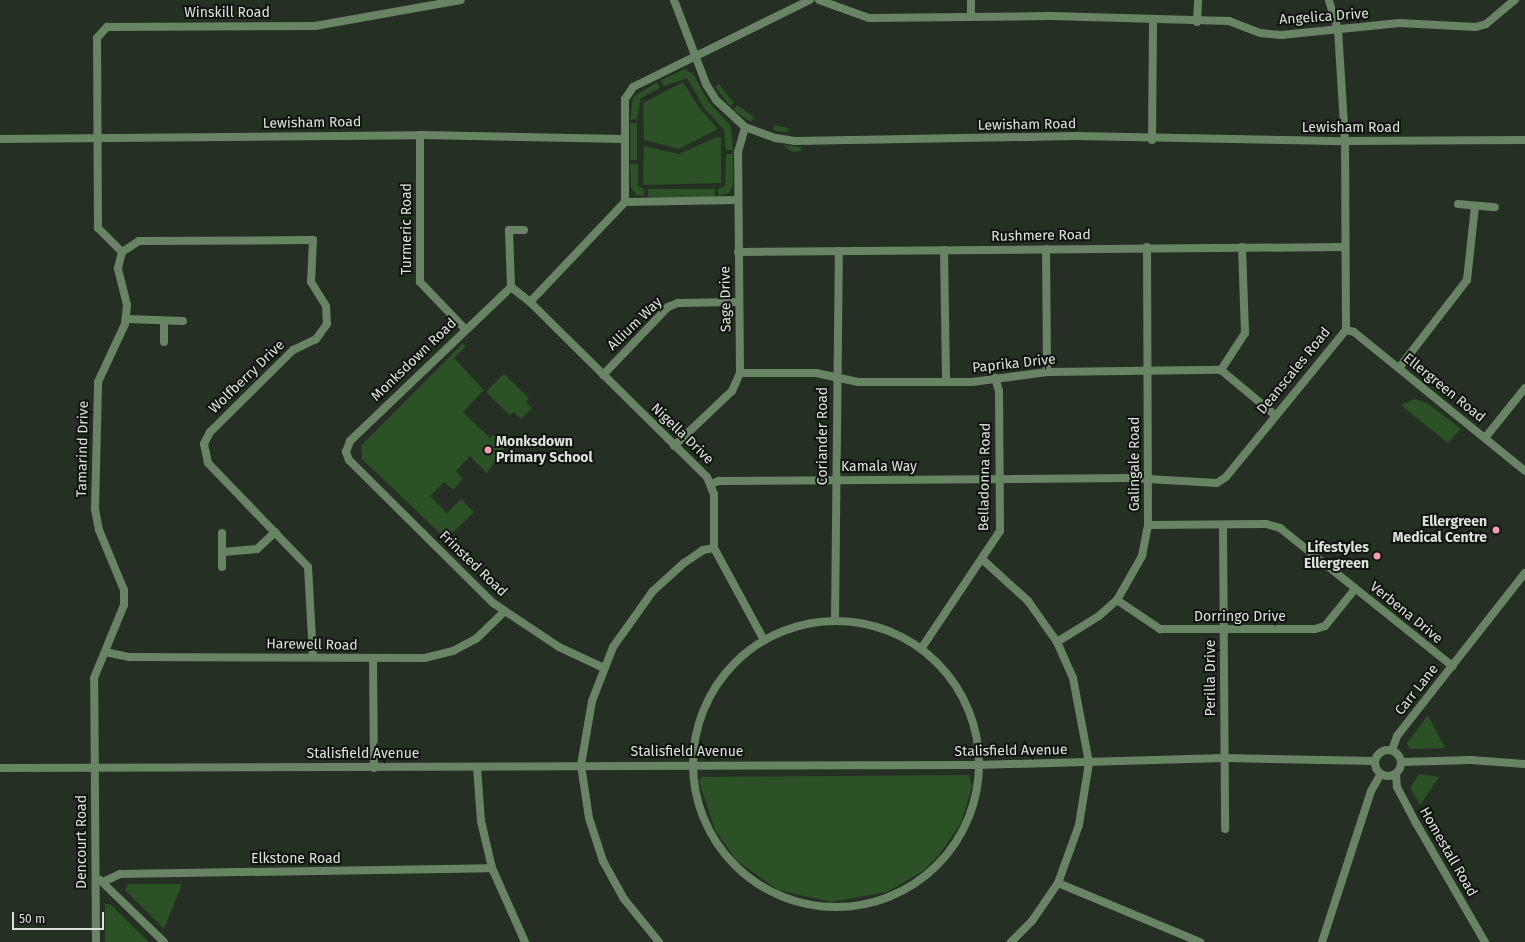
<!DOCTYPE html>
<html>
<head>
<meta charset="utf-8">
<style>
  body { margin:0 }
  #map { position:relative; width:1525px; height:942px; overflow:hidden; background:#252f23; font-family:"Fira Sans",sans-serif }
  div>[style] { position:absolute }
  .green>* { inset:0; background:#2c5126; transform-origin:0 0 }
  .minor>* { height:8px; margin:-4px; padding:0 4px; transform-origin:4px; border-radius:4px; background:#688464 }
  .minor>.ring { margin:-4px; padding:0; box-sizing:content-box; background:none; border:8px solid #688464; border-radius:50% }
  .dots>* { width:11px; height:11px; translate:-50% -50%; box-sizing:border-box; border:2px solid #111510; border-radius:50% }
  span { translate:-50% -50%; white-space:nowrap; text-align:center; line-height:1.15; -webkit-text-stroke:4px #111510; paint-order:stroke }
  .street-label { font-size:14px; color:#dce2db }
  .poi-label { font-size:14px; color:#dce2db; font-weight:700 }
  .left { translate:0 -50%; text-align:left }
  .right { translate:-100% -50%; text-align:right }
  .scale { position:absolute; left:12px; top:912px; width:92px; height:18px; box-sizing:border-box; border:2px solid #dce2db; border-top:0; padding-left:5px; font-size:12px; line-height:14px; white-space:nowrap; color:#dce2db; -webkit-text-stroke:3px #111510; paint-order:stroke }
</style>
</head>
<body>
<div id="map">
  <div class="green">
    <div style="clip-path:polygon(685px 69px,694px 75px,708px 101px,731px 126px,733px 150px,726px 150px,724px 130px,704px 108px,687px 78px,664px 86px,661px 80px)"></div>
    <div style="clip-path:polygon(657px 82px,660px 88px,641px 98px,637px 119px,630px 120px,633px 97px)"></div>
    <div style="clip-path:polygon(683px 82px,700px 109px,718px 129px,679px 149px,644px 140px,643px 103px)"></div>
    <div style="left:719px;top:84px;width:24px;height:5px;rotate:52deg"></div>
    <div style="left:737px;top:105px;width:21px;height:6px;rotate:35deg"></div>
    <div style="left:630px;top:123px;width:7px;height:37px"></div>
    <div style="left:774px;top:125px;width:15px;height:5px;rotate:11deg"></div>
    <div style="clip-path:polygon(717px 137px,721px 138px,721px 183px,643px 185px,644px 146px,679px 154px)"></div>
    <div style="clip-path:polygon(783px 145px,801px 147px,801px 151px,792px 152px)"></div>
    <div style="clip-path:polygon(726px 154px,733px 154px,733px 185px,729px 193px,718px 196px,718px 189px,725px 186px)"></div>
    <div style="clip-path:polygon(630px 164px,638px 164px,638px 186px,644px 189px,644px 196px,636px 195px,631px 187px)"></div>
    <div style="left:648px;top:189px;width:67px;height:8px"></div>
    <div style="clip-path:polygon(463px 343px,466px 346px,454px 358px,484px 390px,463px 412px,490px 438px,493px 435px,508px 443px,487px 473px,470px 456px,456px 471px,463px 479px,453px 490px,444px 482px,430px 496px,447px 513px,461px 499px,474px 512px,446px 539px,362px 459px,361px 446px)"></div>
    <div style="clip-path:polygon(504px 374px,529px 398px,526px 402px,532px 408px,521px 419px,514px 412px,510px 415px,486px 392px)"></div>
    <div style="clip-path:polygon(1414px 399px,1427px 403px,1461px 429px,1448px 443px,1401px 405px)"></div>
    <div style="clip-path:polygon(1428px 715px,1445px 748px,1410px 749px,1407px 743px)"></div>
    <div style="clip-path:polygon(1419px 774px,1439px 777px,1420px 805px,1410px 788px)"></div>
    <div style="clip-path:polygon(969px 775px,972px 787px,961px 823px,939px 855px,923px 871px,887px 892px,831px 902px,778px 890px,737px 861px,715px 830px,699px 781px,702px 777px)"></div>
    <div style="clip-path:polygon(128px 884px,182px 884px,164px 929px,125px 890px)"></div>
    <div style="clip-path:polygon(105px 904px,110px 904px,149px 942px,105px 942px)"></div>
  </div>
  <div class="minor">
    <div style="left:674px;top:0;width:90px;rotate:69.1deg"></div>
    <div style="left:706px;top:84px;width:19px;rotate:58deg"></div>
    <div style="left:716px;top:100px;width:40px;rotate:43deg"></div>
    <div style="left:745px;top:127px;width:33px;rotate:20deg"></div>
    <div style="left:776px;top:138px;width:19px;rotate:9deg"></div>
    <div style="left:795px;top:141px;width:281px;rotate:-1deg"></div>
    <div style="left:1076px;top:136px;width:269px;rotate:1.1deg"></div>
    <div style="left:1345px;top:141px;width:180px;rotate:-0.3deg"></div>
    <div style="left:819px;top:0;width:53px;rotate:19.8deg"></div>
    <div style="left:869px;top:18px;width:182px;rotate:-0.6deg"></div>
    <div style="left:1051px;top:16px;width:178px;rotate:1.6deg"></div>
    <div style="left:1229px;top:21px;width:34px;rotate:21deg"></div>
    <div style="left:1261px;top:33px;width:20px;rotate:6deg"></div>
    <div style="left:1281px;top:35px;width:119px;rotate:-5.8deg"></div>
    <div style="left:1399px;top:23px;width:77px;rotate:3deg"></div>
    <div style="left:1476px;top:27px;width:10px;rotate:-17deg"></div>
    <div style="left:1486px;top:24px;width:38px;rotate:-40deg"></div>
    <div style="left:971px;top:15px;width:15px;rotate:-90deg"></div>
    <div style="left:1197px;top:22px;width:22px;rotate:-87deg"></div>
    <div style="left:420px;top:135px;width:147px;rotate:90deg"></div>
    <div style="left:420px;top:282px;width:65px;rotate:46.2deg"></div>
    <div style="left:0;top:139px;width:420px;rotate:-0.5deg"></div>
    <div style="left:420px;top:135px;width:204px;rotate:1.1deg"></div>
    <div style="left:1152px;top:140px;width:121px;rotate:-89.5deg"></div>
    <div style="left:738px;top:200px;width:113px;rotate:179deg"></div>
    <div style="left:625px;top:202px;width:103px;rotate:-90deg"></div>
    <div style="left:625px;top:99px;width:14px;rotate:-56deg"></div>
    <div style="left:633px;top:87px;width:197px;rotate:-26.2deg"></div>
    <div style="left:1458px;top:204px;width:37px;rotate:5deg"></div>
    <div style="left:1046px;top:249px;width:123px;rotate:89.5deg"></div>
    <div style="left:944px;top:250px;width:131px;rotate:89.1deg"></div>
    <div style="left:122px;top:252px;width:20px;rotate:-33deg"></div>
    <div style="left:139px;top:241px;width:174px;rotate:-0.3deg"></div>
    <div style="left:313px;top:240px;width:42px;rotate:92.7deg"></div>
    <div style="left:311px;top:282px;width:28px;rotate:58deg"></div>
    <div style="left:326px;top:306px;width:18px;rotate:87deg"></div>
    <div style="left:327px;top:324px;width:19px;rotate:126deg"></div>
    <div style="left:316px;top:339px;width:25px;rotate:154deg"></div>
    <div style="left:293px;top:350px;width:117px;rotate:135.3deg"></div>
    <div style="left:210px;top:432px;width:13px;rotate:117deg"></div>
    <div style="left:204px;top:444px;width:19px;rotate:78deg"></div>
    <div style="left:208px;top:463px;width:144px;rotate:46.1deg"></div>
    <div style="left:308px;top:567px;width:90px;rotate:86.8deg"></div>
    <div style="left:738px;top:252px;width:607px;rotate:-0.47deg"></div>
    <div style="left:511px;top:287px;width:57px;rotate:-92deg"></div>
    <div style="left:509px;top:230px;width:15px"></div>
    <div style="left:530px;top:302px;width:138px;rotate:-46.5deg"></div>
    <div style="left:127px;top:319px;width:56px;rotate:2deg"></div>
    <div style="left:1346px;top:330px;width:8px;rotate:14deg"></div>
    <div style="left:1354px;top:332px;width:220px;rotate:39.1deg"></div>
    <div style="left:164px;top:342px;width:20px;rotate:-90deg"></div>
    <div style="left:1399px;top:368px;width:111px;rotate:-52.3deg"></div>
    <div style="left:1467px;top:280px;width:74px;rotate:-83.8deg"></div>
    <div style="left:1221px;top:370px;width:44px;rotate:-57deg"></div>
    <div style="left:1245px;top:333px;width:86px;rotate:-92deg"></div>
    <div style="left:740px;top:373px;width:76px"></div>
    <div style="left:816px;top:373px;width:43px;rotate:12.1deg"></div>
    <div style="left:858px;top:382px;width:114px"></div>
    <div style="left:972px;top:382px;width:76px;rotate:-7.6deg"></div>
    <div style="left:1047px;top:372px;width:174px;rotate:-0.7deg"></div>
    <div style="left:1221px;top:370px;width:70px;rotate:39.8deg"></div>
    <div style="left:603px;top:375px;width:94px;rotate:-46.3deg"></div>
    <div style="left:668px;top:307px;width:11px;rotate:-22deg"></div>
    <div style="left:678px;top:303px;width:60px;rotate:-1deg"></div>
    <div style="left:1485px;top:438px;width:64px;rotate:-51.3deg"></div>
    <div style="left:674px;top:446px;width:80px;rotate:-43.5deg"></div>
    <div style="left:732px;top:391px;width:20px;rotate:-66deg"></div>
    <div style="left:740px;top:373px;width:221px;rotate:-90.5deg"></div>
    <div style="left:738px;top:152px;width:26px;rotate:-74deg"></div>
    <div style="left:711px;top:484px;width:9px;rotate:-21deg"></div>
    <div style="left:719px;top:481px;width:412px;rotate:-0.4deg"></div>
    <div style="left:1131px;top:478px;width:86px;rotate:3.3deg"></div>
    <div style="left:1217px;top:483px;width:11px;rotate:-34deg"></div>
    <div style="left:1226px;top:477px;width:190px;rotate:-50.8deg"></div>
    <div style="left:1346px;top:330px;width:189px;rotate:-90.3deg"></div>
    <div style="left:1345px;top:141px;width:111px;rotate:-93.6deg"></div>
    <div style="left:1338px;top:30px;width:31px;rotate:-107deg"></div>
    <div style="left:1148px;top:525px;width:118px;rotate:-0.5deg"></div>
    <div style="left:1266px;top:524px;width:15px;rotate:16deg"></div>
    <div style="left:1280px;top:528px;width:221px;rotate:38.7deg"></div>
    <div style="left:1223px;top:525px;width:304px;rotate:89.6deg"></div>
    <div style="left:223px;top:552px;width:34px;rotate:-5deg"></div>
    <div style="left:257px;top:549px;width:25px;rotate:-43deg"></div>
    <div style="left:983px;top:560px;width:61px;rotate:42.3deg"></div>
    <div style="left:1028px;top:601px;width:50px;rotate:54.7deg"></div>
    <div style="left:1057px;top:642px;width:39px;rotate:66deg"></div>
    <div style="left:1073px;top:678px;width:86px;rotate:79.3deg"></div>
    <div style="left:1089px;top:763px;width:63px;rotate:99.2deg"></div>
    <div style="left:1079px;top:825px;width:62px;rotate:109.9deg"></div>
    <div style="left:1058px;top:883px;width:46px;rotate:124.4deg"></div>
    <div style="left:1032px;top:921px;width:30px;rotate:135deg"></div>
    <div style="left:222px;top:567px;width:34px;rotate:-90deg"></div>
    <div style="left:1117px;top:600px;width:52px;rotate:34deg"></div>
    <div style="left:1160px;top:629px;width:155px"></div>
    <div style="left:1315px;top:629px;width:10px;rotate:-17deg"></div>
    <div style="left:1325px;top:626px;width:48px;rotate:-51deg"></div>
    <div style="left:835px;top:621px;width:370px;rotate:-89.4deg"></div>
    <div class="ring" style="left:693px;top:621px;width:278px;height:278px"></div>
    <div style="left:1057px;top:642px;width:49px;rotate:-31.8deg"></div>
    <div style="left:1099px;top:616px;width:24px;rotate:-42deg"></div>
    <div style="left:1117px;top:600px;width:51px;rotate:-60.4deg"></div>
    <div style="left:1142px;top:556px;width:32px;rotate:-79deg"></div>
    <div style="left:1148px;top:525px;width:278px;rotate:-90.2deg"></div>
    <div style="left:921px;top:649px;width:142px;rotate:-56.2deg"></div>
    <div style="left:1000px;top:531px;width:140px;rotate:-90.4deg"></div>
    <div style="left:999px;top:391px;width:14px;rotate:-107deg"></div>
    <div style="left:105px;top:652px;width:25px;rotate:12deg"></div>
    <div style="left:129px;top:657px;width:296px;rotate:0.2deg"></div>
    <div style="left:425px;top:658px;width:29px;rotate:-14deg"></div>
    <div style="left:453px;top:651px;width:26px;rotate:-28deg"></div>
    <div style="left:476px;top:639px;width:40px;rotate:-44deg"></div>
    <div style="left:373px;top:659px;width:109px;rotate:89.5deg"></div>
    <div style="left:604px;top:668px;width:50px;rotate:-155deg"></div>
    <div style="left:559px;top:647px;width:79px;rotate:-146.3deg"></div>
    <div style="left:493px;top:603px;width:203px;rotate:-135.2deg"></div>
    <div style="left:349px;top:460px;width:9px;rotate:-111deg"></div>
    <div style="left:346px;top:452px;width:12px;rotate:-70deg"></div>
    <div style="left:350px;top:441px;width:223px;rotate:-43.7deg"></div>
    <div style="left:511px;top:287px;width:24px;rotate:38deg"></div>
    <div style="left:530px;top:302px;width:249px;rotate:44.7deg"></div>
    <div style="left:707px;top:477px;width:18px;rotate:68deg"></div>
    <div style="left:714px;top:494px;width:54px;rotate:90deg"></div>
    <div style="left:714px;top:548px;width:105px;rotate:61.5deg"></div>
    <div class="ring" style="left:1375px;top:750px;width:18px;height:18px"></div>
    <div style="left:1392px;top:750px;width:15px;rotate:-70deg"></div>
    <div style="left:1397px;top:736px;width:207px;rotate:-51.9deg"></div>
    <div style="left:1401px;top:762px;width:70px;rotate:-1.6deg"></div>
    <div style="left:1471px;top:760px;width:54px;rotate:4.2deg"></div>
    <div style="left:477px;top:767px;width:54px;rotate:85.8deg"></div>
    <div style="left:481px;top:821px;width:48px;rotate:76.8deg"></div>
    <div style="left:492px;top:868px;width:81px;rotate:66deg"></div>
    <div style="left:0;top:768px;width:977px;rotate:-0.18deg"></div>
    <div style="left:977px;top:765px;width:247px;rotate:-1.6deg"></div>
    <div style="left:1224px;top:758px;width:150px;rotate:1.1deg"></div>
    <div style="left:1396px;top:774px;width:13px;rotate:86deg"></div>
    <div style="left:1397px;top:787px;width:41px;rotate:62.2deg"></div>
    <div style="left:1416px;top:823px;width:138px;rotate:59.9deg"></div>
    <div style="left:100px;top:880px;width:89px;rotate:44.1deg"></div>
    <div style="left:103px;top:882px;width:19px;rotate:-25deg"></div>
    <div style="left:120px;top:874px;width:372px;rotate:-0.9deg"></div>
    <div style="left:1058px;top:883px;width:154px;rotate:22.6deg"></div>
    <div style="left:96px;top:942px;width:264px;rotate:-90.4deg"></div>
    <div style="left:94px;top:678px;width:79px;rotate:-67.7deg"></div>
    <div style="left:124px;top:605px;width:15px;rotate:-90deg"></div>
    <div style="left:124px;top:590px;width:65px;rotate:-112.6deg"></div>
    <div style="left:99px;top:530px;width:21px;rotate:-101deg"></div>
    <div style="left:95px;top:509px;width:127px;rotate:-88.6deg"></div>
    <div style="left:98px;top:382px;width:64px;rotate:-65deg"></div>
    <div style="left:125px;top:324px;width:19px;rotate:-84deg"></div>
    <div style="left:127px;top:305px;width:38px;rotate:-104deg"></div>
    <div style="left:118px;top:268px;width:16px;rotate:-76deg"></div>
    <div style="left:122px;top:252px;width:34px;rotate:-135deg"></div>
    <div style="left:98px;top:228px;width:190px;rotate:-90.3deg"></div>
    <div style="left:97px;top:38px;width:15px;rotate:-48deg"></div>
    <div style="left:107px;top:27px;width:208px;rotate:-0.3deg"></div>
    <div style="left:315px;top:26px;width:148px;rotate:-10.1deg"></div>
    <div style="left:659px;top:942px;width:55px;rotate:-129.1deg"></div>
    <div style="left:624px;top:899px;width:43px;rotate:-118.9deg"></div>
    <div style="left:603px;top:861px;width:45px;rotate:-108deg"></div>
    <div style="left:589px;top:818px;width:54px;rotate:-98.6deg"></div>
    <div style="left:581px;top:765px;width:65px;rotate:-80.2deg"></div>
    <div style="left:592px;top:701px;width:58px;rotate:-68.7deg"></div>
    <div style="left:613px;top:647px;width:69px;rotate:-54.5deg"></div>
    <div style="left:653px;top:591px;width:42px;rotate:-42.1deg"></div>
    <div style="left:684px;top:563px;width:23px;rotate:-34deg"></div>
    <div style="left:703px;top:550px;width:11px;rotate:-10deg"></div>
    <div style="left:1322px;top:942px;width:159px;rotate:-72deg"></div>
    <div style="left:1371px;top:791px;width:20px;rotate:-60deg"></div>
  </div>
  <div class="dots">
    <div style="left:488px;top:450px;background:#f19ab1"></div>
    <div style="left:1496px;top:530px;background:#f19ab1"></div>
    <div style="left:1377px;top:556px;background:#f19ab1"></div>
  </div>
  <div class="street-label">
    <span style="left:227px;top:13px">Winskill Road</span>
    <span style="left:1324px;top:17px;rotate:-4deg">Angelica Drive</span>
    <span style="left:312px;top:123px;rotate:-1deg">Lewisham Road</span>
    <span style="left:1027px;top:125px;rotate:-1deg">Lewisham Road</span>
    <span style="left:1351px;top:128px">Lewisham Road</span>
    <span style="left:407px;top:229px;rotate:-90deg">Turmeric Road</span>
    <span style="left:1041px;top:236px;rotate:-1deg">Rushmere Road</span>
    <span style="left:726px;top:299px;rotate:-91deg">Sage Drive</span>
    <span style="left:635px;top:324px;rotate:-44deg">Allium Way</span>
    <span style="left:414px;top:360px;rotate:-44deg">Monksdown Road</span>
    <span style="left:1014px;top:364px;rotate:-6deg">Paprika Drive</span>
    <span style="left:1294px;top:371px;rotate:-51deg">Deanscales Road</span>
    <span style="left:247px;top:377px;rotate:-44deg">Wolfberry Drive</span>
    <span style="left:1444px;top:388px;rotate:39deg">Ellergreen Road</span>
    <span style="left:682px;top:434px;rotate:44deg">Nigella Drive</span>
    <span style="left:823px;top:436px;rotate:-90deg">Coriander Road</span>
    <span style="left:83px;top:449px;rotate:-89deg">Tamarind Drive</span>
    <span style="left:1135px;top:464px;rotate:-90deg">Galingale Road</span>
    <span style="left:879px;top:467px">Kamala Way</span>
    <span style="left:985px;top:477px;rotate:-89deg">Belladonna Road</span>
    <span style="left:473px;top:564px;rotate:44deg">Frinsted Road</span>
    <span style="left:1406px;top:613px;rotate:39deg">Verbena Drive</span>
    <span style="left:1240px;top:617px">Dorringo Drive</span>
    <span style="left:312px;top:645px;rotate:1deg">Harewell Road</span>
    <span style="left:1211px;top:678px;rotate:-90deg">Perilla Drive</span>
    <span style="left:1417px;top:690px;rotate:-52deg">Carr Lane</span>
    <span style="left:1011px;top:751px;rotate:-1deg">Stalisfield Avenue</span>
    <span style="left:687px;top:752px">Stalisfield Avenue</span>
    <span style="left:363px;top:754px">Stalisfield Avenue</span>
    <span style="left:82px;top:842px;rotate:-90deg">Dencourt Road</span>
    <span style="left:1448px;top:852px;rotate:60deg">Homestall Road</span>
    <span style="left:296px;top:859px">Elkstone Road</span>
  </div>
  <div class="poi-label">
    <span class="left" style="left:496px;top:450px">Monksdown<br>Primary School</span>
    <span class="right" style="left:1487px;top:530px">Ellergreen<br>Medical Centre</span>
    <span class="right" style="left:1369px;top:556px">Lifestyles<br>Ellergreen</span>
  </div>
  <div class="scale">50 m</div>
</div>
</body>
</html>
